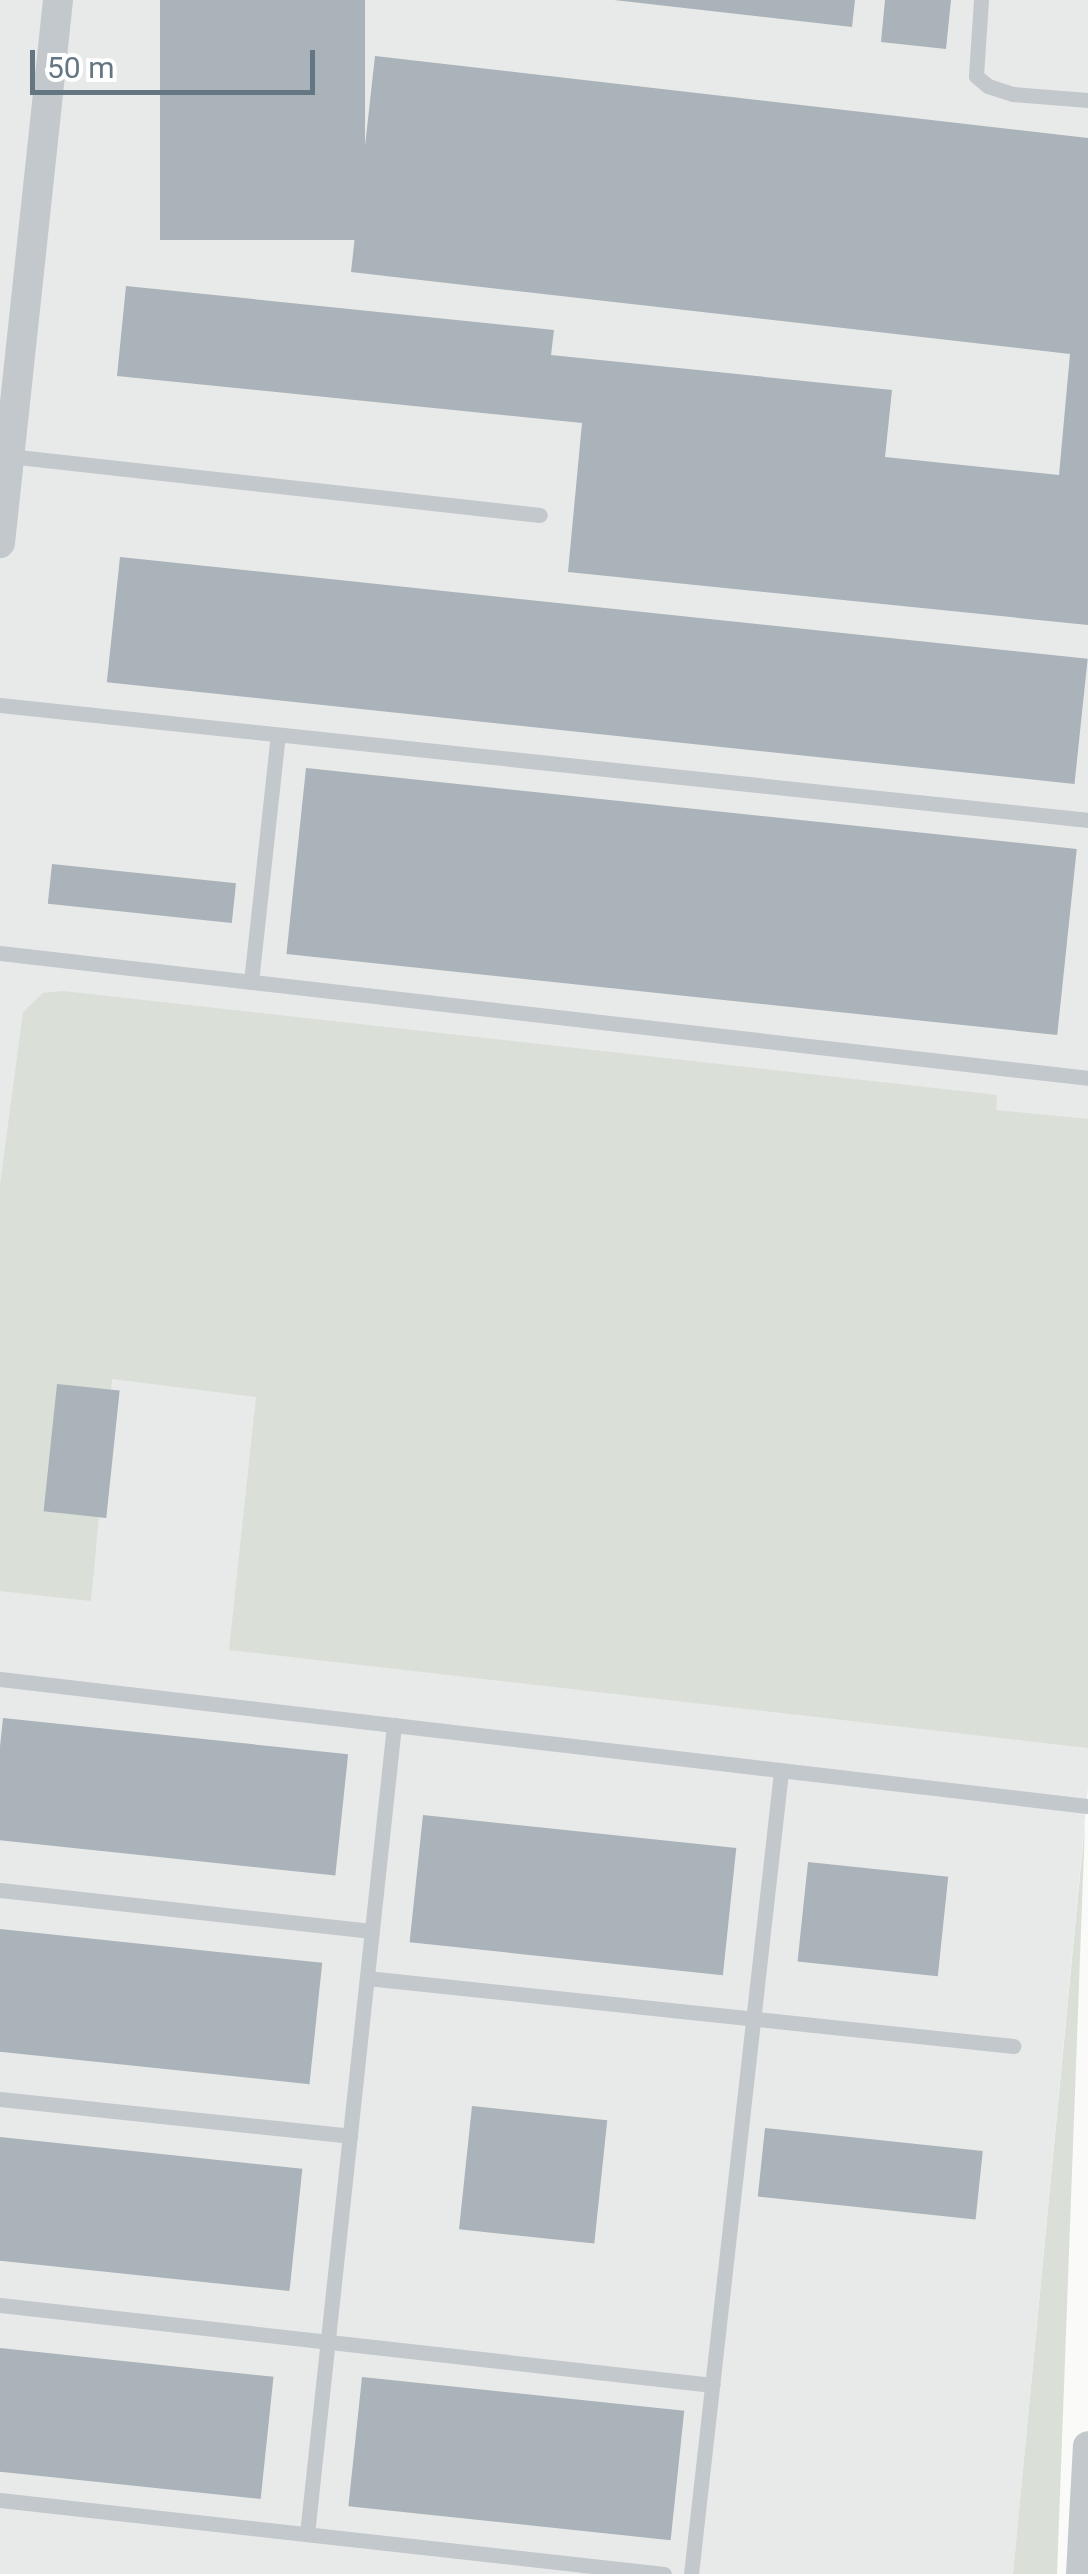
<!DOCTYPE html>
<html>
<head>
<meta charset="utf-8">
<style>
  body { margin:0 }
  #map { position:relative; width:1088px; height:2574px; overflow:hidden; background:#fafaf8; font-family:Roboto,sans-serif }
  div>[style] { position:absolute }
  .built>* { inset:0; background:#e8e9e9 }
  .green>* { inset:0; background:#dadfd7 }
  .building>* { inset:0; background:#aab3b9; transform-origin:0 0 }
  .service>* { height:15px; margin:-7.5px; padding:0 7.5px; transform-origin:7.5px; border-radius:7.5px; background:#c3c8cc }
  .minor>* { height:30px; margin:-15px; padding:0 15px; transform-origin:15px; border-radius:15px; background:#c3c8cc }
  span { translate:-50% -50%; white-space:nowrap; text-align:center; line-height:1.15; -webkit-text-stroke:10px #fff; paint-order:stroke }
  .scale { position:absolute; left:30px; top:50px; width:285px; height:45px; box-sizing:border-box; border:5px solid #657683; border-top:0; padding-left:12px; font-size:30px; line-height:35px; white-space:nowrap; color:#657683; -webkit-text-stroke:8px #fff; paint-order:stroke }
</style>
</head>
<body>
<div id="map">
  <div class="built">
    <div style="clip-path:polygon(0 0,1088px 0,1088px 1787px,1013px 2574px,0 2574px)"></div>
  </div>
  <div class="green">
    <div style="clip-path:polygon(63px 991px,997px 1095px,996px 1110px,1088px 1119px,1088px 1748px,229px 1650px,256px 1397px,112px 1379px,91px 1601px,0 1591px,0 1185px,23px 1012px,43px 993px)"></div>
    <div style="clip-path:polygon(1085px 1823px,1057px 2574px,1013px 2574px)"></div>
  </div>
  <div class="building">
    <div style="left:160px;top:0;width:205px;height:240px"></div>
    <div style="clip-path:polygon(614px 0,855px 0,852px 27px)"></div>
    <div style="clip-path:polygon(885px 0,951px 0,946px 49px,881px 42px)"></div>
    <div style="clip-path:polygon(375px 56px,1088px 138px,1088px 625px,568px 572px,582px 423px,117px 376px,126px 286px,554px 330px,551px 355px,892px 390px,885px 457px,1059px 475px,1070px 354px,351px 272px)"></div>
    <div style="left:120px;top:557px;width:973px;height:126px;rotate:6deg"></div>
    <div style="left:306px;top:768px;width:775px;height:187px;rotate:6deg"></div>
    <div style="left:52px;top:864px;width:185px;height:40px;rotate:6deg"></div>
    <div style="left:57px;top:1384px;width:63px;height:128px;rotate:6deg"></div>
    <div style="left:3px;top:1718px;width:347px;height:122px;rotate:6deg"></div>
    <div style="left:423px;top:1815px;width:315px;height:128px;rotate:6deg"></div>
    <div style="left:808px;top:1862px;width:141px;height:100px;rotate:6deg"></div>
    <div style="left:0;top:1929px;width:324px;height:122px;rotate:6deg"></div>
    <div style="left:472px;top:2106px;width:136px;height:124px;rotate:6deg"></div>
    <div style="left:765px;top:2128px;width:219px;height:69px;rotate:6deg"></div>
    <div style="left:0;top:2137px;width:304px;height:123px;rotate:6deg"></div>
    <div style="left:0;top:2348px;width:275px;height:123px;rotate:6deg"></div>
    <div style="left:362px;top:2377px;width:324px;height:130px;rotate:6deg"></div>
  </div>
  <div class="service">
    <div style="left:981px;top:0;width:76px;rotate:93.8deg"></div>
    <div style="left:976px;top:76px;width:16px;rotate:40deg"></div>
    <div style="left:988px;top:86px;width:26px;rotate:18deg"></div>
    <div style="left:1013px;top:94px;width:75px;rotate:4.6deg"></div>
    <div style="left:9px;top:456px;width:534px;rotate:6.34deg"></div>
    <div style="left:0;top:705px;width:1094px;rotate:6.03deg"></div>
    <div style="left:0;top:953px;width:1095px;rotate:6.55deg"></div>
    <div style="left:251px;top:982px;width:248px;rotate:-83.8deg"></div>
    <div style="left:0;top:1679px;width:1095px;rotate:6.66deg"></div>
    <div style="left:0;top:1890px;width:374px;rotate:6.3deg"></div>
    <div style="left:367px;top:1978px;width:650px;rotate:6.01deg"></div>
    <div style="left:0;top:2099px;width:352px;rotate:6deg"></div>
    <div style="left:0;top:2305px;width:717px;rotate:6.4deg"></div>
    <div style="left:0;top:2500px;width:668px;rotate:6.36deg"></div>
    <div style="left:307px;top:2534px;width:814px;rotate:-83.86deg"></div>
    <div style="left:691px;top:2574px;width:808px;rotate:-83.6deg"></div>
  </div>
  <div class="minor">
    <div style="left:0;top:543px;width:546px;rotate:-83.9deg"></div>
    <div style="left:1081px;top:2574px;width:128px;rotate:-86.9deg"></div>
  </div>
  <div class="scale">50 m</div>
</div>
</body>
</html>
